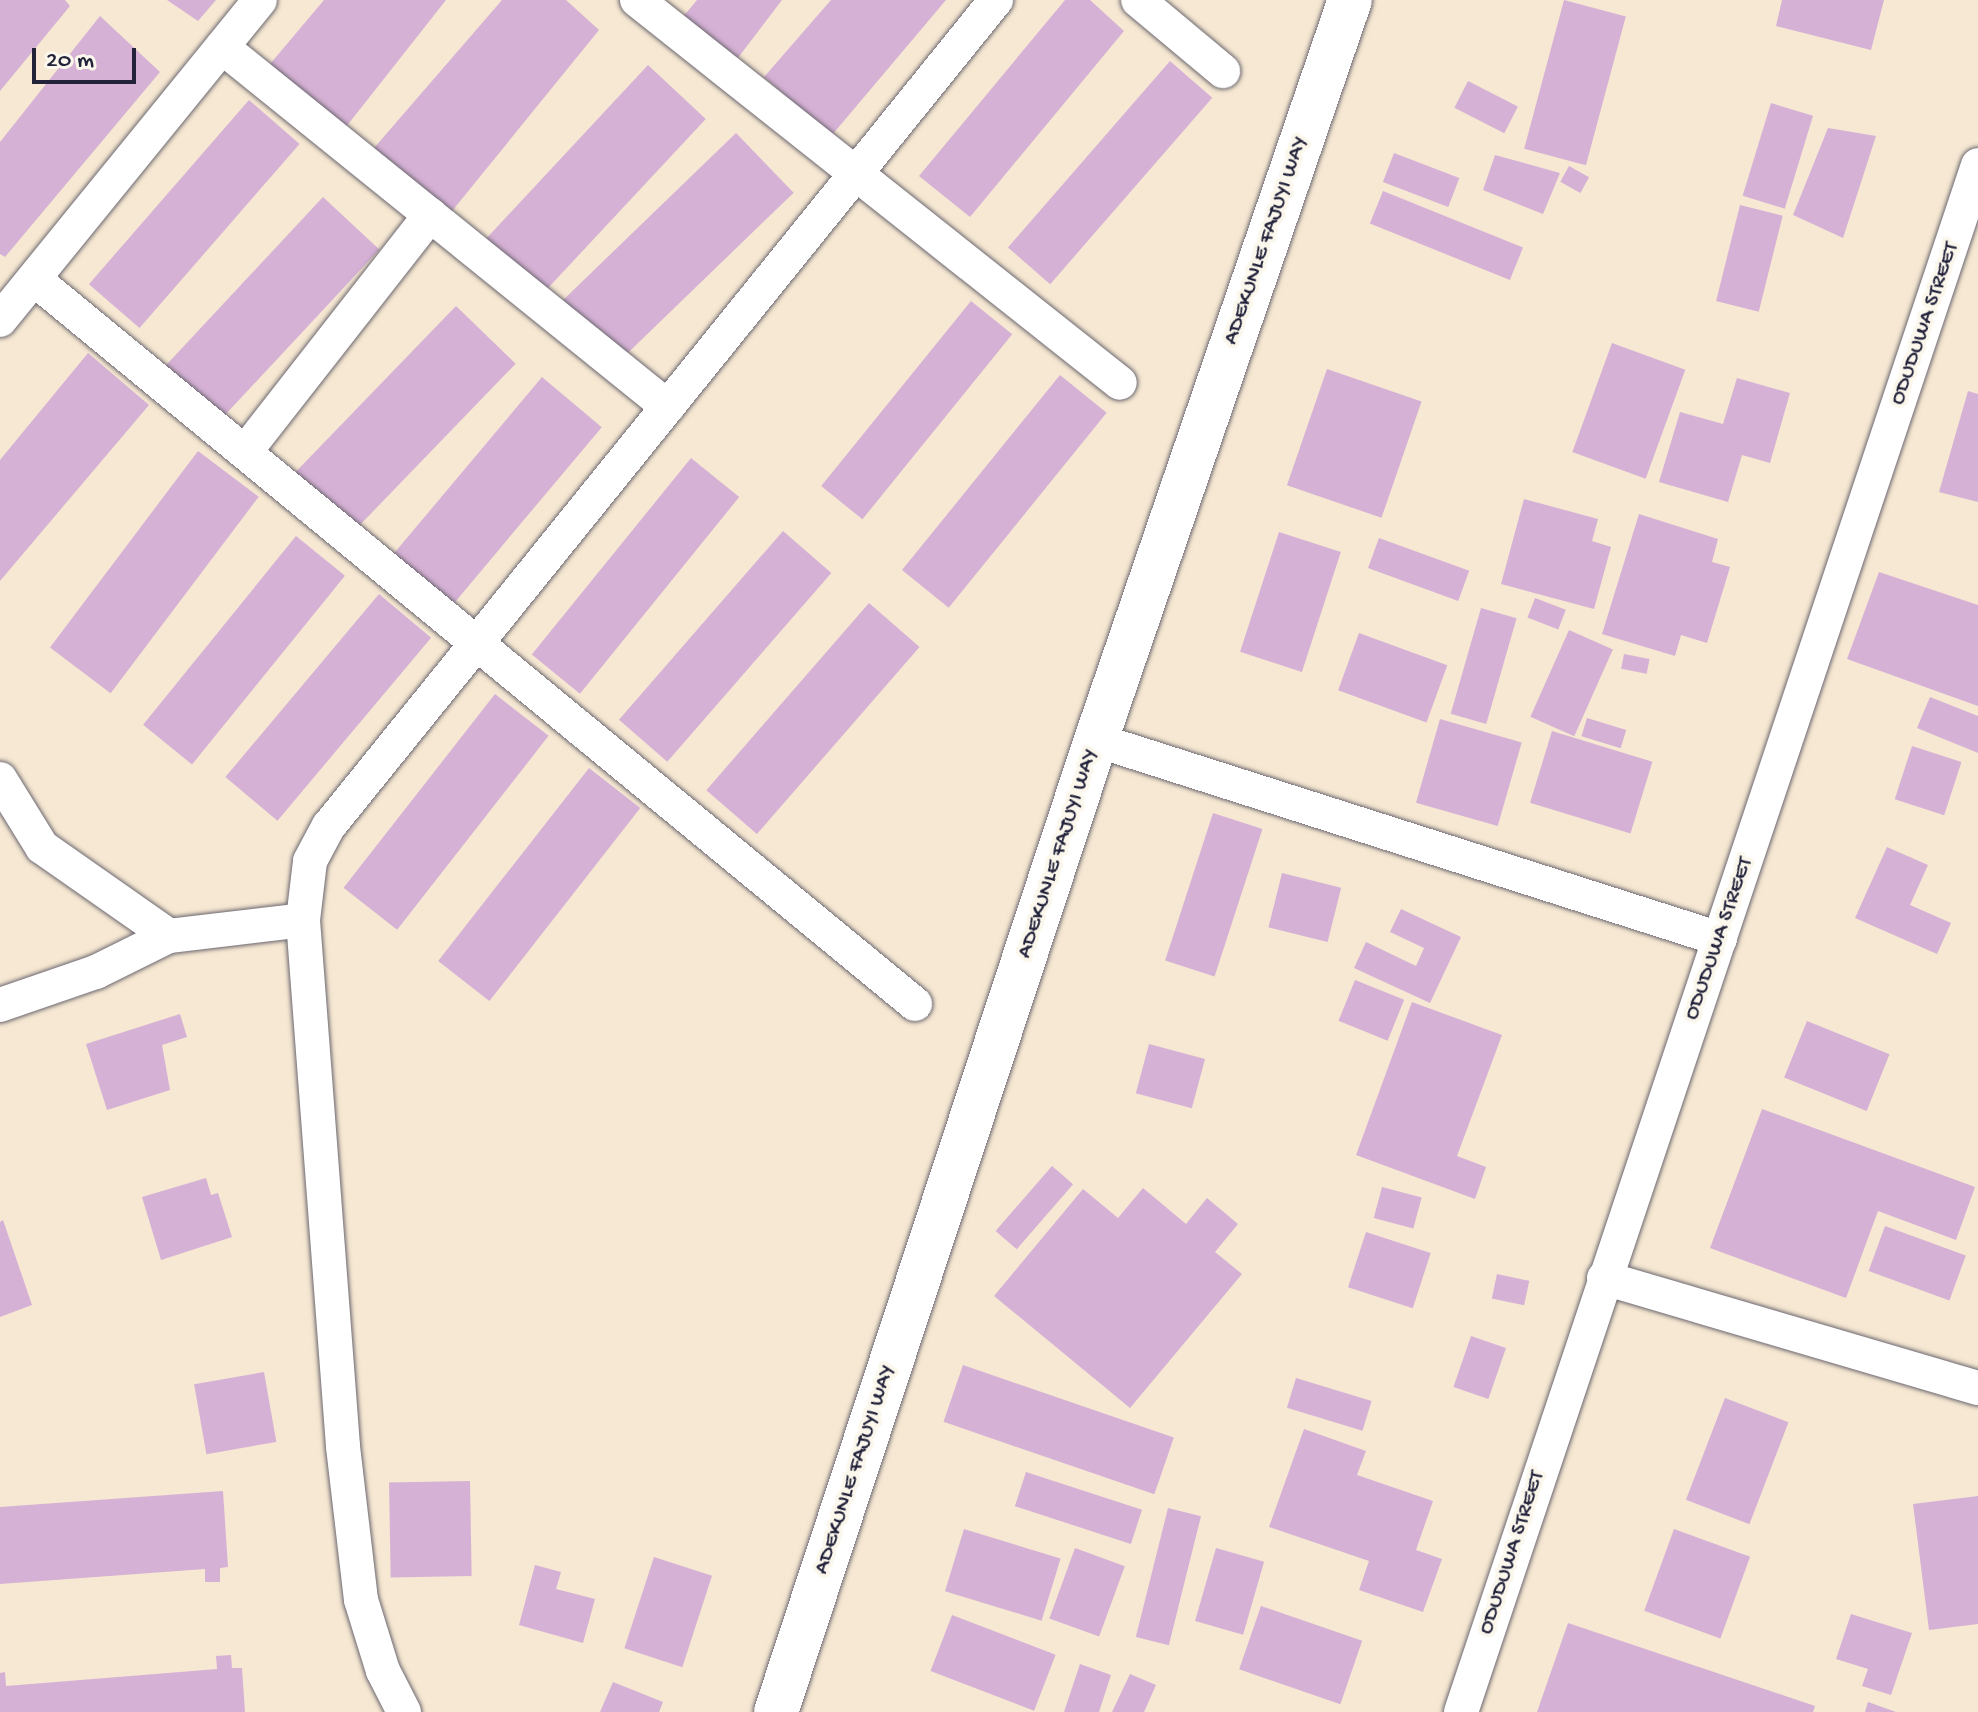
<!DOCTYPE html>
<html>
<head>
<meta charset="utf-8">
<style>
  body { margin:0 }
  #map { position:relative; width:1978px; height:1712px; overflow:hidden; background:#f6e8d2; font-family:"Gochi Hand",sans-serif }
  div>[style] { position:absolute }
  .building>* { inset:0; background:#d6b1d6; transform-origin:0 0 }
  .roads { filter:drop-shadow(0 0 2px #6c6770) drop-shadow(0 0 2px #6c6770) }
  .minor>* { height:34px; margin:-17px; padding:0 17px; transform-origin:17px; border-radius:17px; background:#fff }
  .tertiary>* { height:44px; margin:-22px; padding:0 22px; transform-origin:22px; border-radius:22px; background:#fff }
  span { translate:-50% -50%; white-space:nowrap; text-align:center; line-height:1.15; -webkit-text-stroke:8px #fbf7ec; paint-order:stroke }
  .street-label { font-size:22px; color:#22223b }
  .scale { position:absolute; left:32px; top:48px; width:104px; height:36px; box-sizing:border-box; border:4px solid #22223b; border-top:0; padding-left:10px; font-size:24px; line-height:28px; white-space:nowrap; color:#22223b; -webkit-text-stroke:6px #fbf7ec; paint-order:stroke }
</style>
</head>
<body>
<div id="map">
  <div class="building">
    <div style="clip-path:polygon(0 0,65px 0,70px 6px,0 91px)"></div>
    <div style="clip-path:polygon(167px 0,216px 0,198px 21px)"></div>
    <div style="clip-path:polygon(324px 0,446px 0,342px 132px,265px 70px)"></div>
    <div style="clip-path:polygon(502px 0,566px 0,599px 30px,448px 216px,368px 155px)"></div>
    <div style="clip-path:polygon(697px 0,782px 0,734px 63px,682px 18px)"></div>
    <div style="clip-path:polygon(831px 0,946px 0,832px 135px,764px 77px)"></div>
    <div style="clip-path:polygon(1065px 0,1090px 0,1124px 31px,970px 217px,919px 176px)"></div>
    <div style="left:1564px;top:0;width:64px;height:154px;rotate:15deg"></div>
    <div style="clip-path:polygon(1782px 0,1884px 0,1871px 50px,1776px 26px)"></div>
    <div style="clip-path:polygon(100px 16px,160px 72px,5px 257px,0 254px,0 142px)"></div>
    <div style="left:1170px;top:61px;width:56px;height:247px;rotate:41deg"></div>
    <div style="left:648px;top:65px;width:79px;height:248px;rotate:43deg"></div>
    <div style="left:1468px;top:81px;width:56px;height:30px;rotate:27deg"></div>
    <div style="left:249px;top:100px;width:67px;height:244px;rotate:41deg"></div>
    <div style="left:1771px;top:103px;width:44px;height:97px;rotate:17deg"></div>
    <div style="clip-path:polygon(1828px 128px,1876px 136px,1843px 238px,1793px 215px)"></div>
    <div style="left:736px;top:133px;width:83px;height:240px;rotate:46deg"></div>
    <div style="left:1394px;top:153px;width:70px;height:31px;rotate:21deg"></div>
    <div style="clip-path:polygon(1495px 155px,1560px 173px,1543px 214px,1483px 190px)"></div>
    <div style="left:1569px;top:166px;width:23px;height:18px;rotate:29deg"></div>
    <div style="left:1383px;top:191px;width:151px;height:35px;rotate:22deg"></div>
    <div style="left:323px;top:197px;width:77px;height:236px;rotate:43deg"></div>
    <div style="left:1740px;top:205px;width:44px;height:99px;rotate:14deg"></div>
    <div style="left:971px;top:301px;width:53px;height:238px;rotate:39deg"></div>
    <div style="left:456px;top:306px;width:83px;height:233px;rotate:44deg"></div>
    <div style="left:1612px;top:343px;width:78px;height:116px;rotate:20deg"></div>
    <div style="clip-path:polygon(88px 353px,149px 405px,0 581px,0 460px)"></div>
    <div style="left:1327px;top:369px;width:100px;height:123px;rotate:19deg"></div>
    <div style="left:1060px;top:375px;width:60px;height:251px;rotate:39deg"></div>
    <div style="left:542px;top:377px;width:78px;height:236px;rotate:40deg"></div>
    <div style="clip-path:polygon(1737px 378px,1790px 393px,1770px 463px,1742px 455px,1728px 502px,1659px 482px,1680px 412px,1723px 424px)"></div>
    <div style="clip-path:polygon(1968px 391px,1978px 394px,1978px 502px,1939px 492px)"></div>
    <div style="left:198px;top:451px;width:76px;height:246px;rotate:37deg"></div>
    <div style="left:691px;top:458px;width:62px;height:253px;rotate:39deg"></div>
    <div style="clip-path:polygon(1524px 499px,1598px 519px,1592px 541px,1611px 547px,1594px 609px,1501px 584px)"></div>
    <div style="clip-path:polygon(1639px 514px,1718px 539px,1712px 562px,1730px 567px,1707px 643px,1681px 635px,1675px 656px,1602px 634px)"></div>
    <div style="left:783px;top:531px;width:64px;height:250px;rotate:41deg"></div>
    <div style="left:1279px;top:532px;width:65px;height:126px;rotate:18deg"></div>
    <div style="left:296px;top:536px;width:63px;height:243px;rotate:39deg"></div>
    <div style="left:1379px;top:538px;width:96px;height:32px;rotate:20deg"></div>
    <div style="clip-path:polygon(1879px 572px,1978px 605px,1978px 706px,1847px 659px)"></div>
    <div style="left:379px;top:594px;width:68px;height:239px;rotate:40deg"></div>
    <div style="left:1535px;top:598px;width:33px;height:21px;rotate:21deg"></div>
    <div style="left:869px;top:603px;width:67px;height:248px;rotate:41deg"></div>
    <div style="left:1481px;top:608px;width:37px;height:110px;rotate:16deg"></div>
    <div style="left:1569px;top:630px;width:48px;height:95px;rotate:24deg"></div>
    <div style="left:1359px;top:633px;width:94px;height:61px;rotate:20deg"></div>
    <div style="left:1624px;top:654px;width:26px;height:15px;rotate:11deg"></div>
    <div style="left:495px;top:694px;width:68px;height:246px;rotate:38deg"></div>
    <div style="clip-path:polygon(1930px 697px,1978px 716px,1978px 753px,1917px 728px)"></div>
    <div style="left:1587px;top:718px;width:41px;height:19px;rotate:17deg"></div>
    <div style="left:1440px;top:719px;width:85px;height:87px;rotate:16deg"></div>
    <div style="left:1552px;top:731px;width:105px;height:75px;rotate:17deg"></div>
    <div style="left:1912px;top:746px;width:52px;height:56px;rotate:18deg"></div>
    <div style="left:589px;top:768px;width:65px;height:245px;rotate:38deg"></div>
    <div style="left:1213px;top:813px;width:52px;height:155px;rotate:18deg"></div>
    <div style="clip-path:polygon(1887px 847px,1928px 865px,1910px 905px,1951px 923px,1937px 954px,1855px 918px)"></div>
    <div style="left:1282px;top:873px;width:61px;height:56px;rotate:14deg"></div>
    <div style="clip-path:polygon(1401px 909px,1461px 937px,1430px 1003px,1354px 968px,1366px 942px,1416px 966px,1424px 948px,1390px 932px)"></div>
    <div style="left:1355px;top:980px;width:53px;height:44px;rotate:22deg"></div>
    <div style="clip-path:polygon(1412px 1002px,1502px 1035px,1457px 1156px,1486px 1167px,1475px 1199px,1356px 1155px)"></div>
    <div style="clip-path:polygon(180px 1014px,187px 1037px,162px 1045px,170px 1090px,107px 1110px,86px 1044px)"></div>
    <div style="left:1807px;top:1021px;width:89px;height:61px;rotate:22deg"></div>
    <div style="left:1149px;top:1044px;width:58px;height:51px;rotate:15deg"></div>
    <div style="clip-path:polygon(1762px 1109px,1975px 1187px,1956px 1240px,1878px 1211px,1846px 1298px,1710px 1248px)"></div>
    <div style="left:1052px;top:1166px;width:28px;height:86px;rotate:41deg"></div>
    <div style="clip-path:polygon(206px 1178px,211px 1195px,218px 1193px,232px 1237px,161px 1260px,142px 1197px)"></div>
    <div style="left:1382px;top:1187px;width:41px;height:32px;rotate:15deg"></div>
    <div style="clip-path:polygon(1143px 1188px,1186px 1224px,1207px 1198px,1238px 1224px,1215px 1252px,1242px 1274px,1130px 1408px,994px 1296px,1083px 1189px,1118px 1218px)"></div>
    <div style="clip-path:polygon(3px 1220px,32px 1305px,0 1317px,0 1222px)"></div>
    <div style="left:1885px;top:1226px;width:86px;height:48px;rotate:20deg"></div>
    <div style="left:1366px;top:1232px;width:68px;height:58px;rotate:18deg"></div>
    <div style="left:1497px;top:1274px;width:33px;height:25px;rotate:12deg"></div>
    <div style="left:1471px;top:1336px;width:37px;height:54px;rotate:19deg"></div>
    <div style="left:963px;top:1365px;width:223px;height:60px;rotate:19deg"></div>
    <div style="left:264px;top:1372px;width:71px;height:71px;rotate:80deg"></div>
    <div style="left:1296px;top:1378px;width:79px;height:31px;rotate:17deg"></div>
    <div style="left:1725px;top:1398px;width:68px;height:109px;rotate:21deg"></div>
    <div style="clip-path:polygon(1304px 1429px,1366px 1451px,1357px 1475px,1433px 1501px,1416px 1550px,1442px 1559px,1423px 1612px,1359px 1590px,1369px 1561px,1269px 1527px)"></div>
    <div style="left:1026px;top:1472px;width:122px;height:36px;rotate:18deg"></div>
    <div style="left:470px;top:1481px;width:95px;height:81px;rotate:89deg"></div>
    <div style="clip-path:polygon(223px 1491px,228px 1567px,220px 1568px,220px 1582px,205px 1582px,205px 1569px,0 1584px,0 1507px)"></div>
    <div style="clip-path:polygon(1978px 1496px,1978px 1624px,1929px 1630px,1913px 1504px)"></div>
    <div style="left:1168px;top:1508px;width:34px;height:133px;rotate:14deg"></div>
    <div style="left:964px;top:1529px;width:101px;height:65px;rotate:17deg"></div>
    <div style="left:1674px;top:1529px;width:81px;height:87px;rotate:20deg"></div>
    <div style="left:1075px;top:1548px;width:53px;height:75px;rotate:20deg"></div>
    <div style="left:1216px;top:1548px;width:50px;height:76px;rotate:16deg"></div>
    <div style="left:654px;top:1557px;width:61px;height:96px;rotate:18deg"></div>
    <div style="clip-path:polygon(535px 1565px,561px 1572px,556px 1589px,595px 1599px,583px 1643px,519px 1625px)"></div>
    <div style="left:1261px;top:1606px;width:107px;height:67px;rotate:19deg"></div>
    <div style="clip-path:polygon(1851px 1614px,1912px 1633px,1891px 1695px,1862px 1686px,1868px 1669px,1836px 1659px)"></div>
    <div style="left:952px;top:1615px;width:111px;height:60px;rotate:21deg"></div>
    <div style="clip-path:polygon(1568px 1623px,1815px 1706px,1813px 1712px,1537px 1712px)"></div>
    <div style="clip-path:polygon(231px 1655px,232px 1668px,242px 1668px,245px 1712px,0 1712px,0 1673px,5px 1672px,6px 1686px,217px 1669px,216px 1656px)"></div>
    <div style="clip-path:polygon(1080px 1664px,1111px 1675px,1099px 1712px,1064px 1712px)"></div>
    <div style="clip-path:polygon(1130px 1674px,1156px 1685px,1144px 1712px,1112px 1712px)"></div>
    <div style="clip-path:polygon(613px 1682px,663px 1702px,659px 1712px,600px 1712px)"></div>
    <div style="clip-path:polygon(1868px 1702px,1896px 1712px,1865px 1712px)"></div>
  </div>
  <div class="roads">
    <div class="minor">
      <div style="left:637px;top:0;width:616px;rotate:38.41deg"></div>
      <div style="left:1138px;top:0;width:111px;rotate:39.9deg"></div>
      <div style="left:222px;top:47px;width:573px;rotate:38.91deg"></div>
      <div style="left:34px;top:279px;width:1141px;rotate:39.45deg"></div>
      <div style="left:0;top:320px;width:412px;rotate:-50.9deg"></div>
      <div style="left:245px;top:452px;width:301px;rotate:-52deg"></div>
      <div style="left:1096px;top:740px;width:655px;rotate:17.69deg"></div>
      <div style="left:0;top:779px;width:80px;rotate:58.3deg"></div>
      <div style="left:42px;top:847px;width:155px;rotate:35deg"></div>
      <div style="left:169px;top:936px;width:135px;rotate:-6.8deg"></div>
      <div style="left:0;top:1005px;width:102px;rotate:-19deg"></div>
      <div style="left:96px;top:972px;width:81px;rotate:-26.3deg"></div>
      <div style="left:1604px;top:1278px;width:390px;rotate:16.4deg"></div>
      <div style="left:404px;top:1712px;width:46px;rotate:-117.1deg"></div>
      <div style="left:383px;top:1671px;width:74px;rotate:-107.2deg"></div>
      <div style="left:361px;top:1600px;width:155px;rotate:-96.7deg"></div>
      <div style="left:343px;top:1446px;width:528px;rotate:-94.35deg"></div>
      <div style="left:303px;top:920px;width:59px;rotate:-83.2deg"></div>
      <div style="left:310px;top:861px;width:40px;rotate:-62deg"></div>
      <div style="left:329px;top:826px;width:1062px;rotate:-51.08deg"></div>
      <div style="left:1461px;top:1712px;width:1631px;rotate:-71.52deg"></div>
    </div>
    <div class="tertiary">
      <div style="left:776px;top:1712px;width:1023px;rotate:-71.78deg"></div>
      <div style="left:1096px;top:740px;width:782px;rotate:-71.06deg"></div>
    </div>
  </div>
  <div class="street-label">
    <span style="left:1267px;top:241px;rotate:-71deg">ADEKUNLE FAJUYI WAY</span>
    <span style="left:1926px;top:324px;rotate:-71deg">ODUDUWA STREET</span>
    <span style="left:1059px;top:854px;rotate:-72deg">ADEKUNLE FAJUYI WAY</span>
    <span style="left:1720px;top:939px;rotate:-71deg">ODUDUWA STREET</span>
    <span style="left:856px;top:1470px;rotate:-72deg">ADEKUNLE FAJUYI WAY</span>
    <span style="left:1513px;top:1553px;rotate:-72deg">ODUDUWA STREET</span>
  </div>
  <div class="scale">20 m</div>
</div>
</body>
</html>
